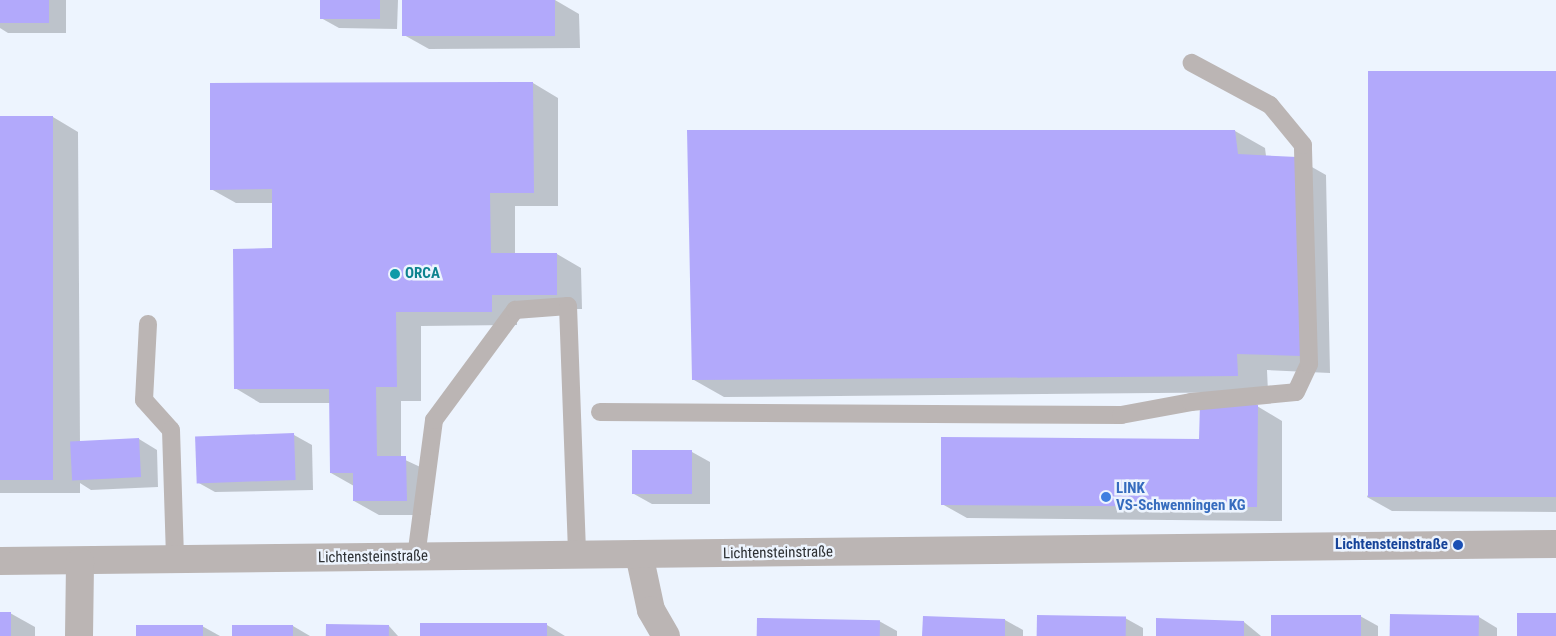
<!DOCTYPE html>
<html>
<head>
<meta charset="utf-8">
<style>
  body { margin:0 }
  #map { position:relative; width:1556px; height:636px; overflow:hidden; background:#edf4fe; font-family:"Roboto Condensed",sans-serif }
  div>[style] { position:absolute }
  .shadow>* { inset:0; background:#0003 }
  .building>* { inset:0; background:#b2a9fb; transform-origin:0 0 }
  .lane>* { height:18px; margin:-9px; padding:0 9px; transform-origin:9px; border-radius:9px; background:#bbb5b4 }
  .street>* { height:28px; margin:-14px; padding:0 14px; transform-origin:14px; border-radius:14px; background:#bbb5b4 }
  .dots>* { width:14px; height:14px; translate:-50% -50%; box-sizing:border-box; border:2px solid #edf4fe; border-radius:50% }
  span { translate:-50% -50%; white-space:nowrap; text-align:center; line-height:1.15; -webkit-text-stroke:5px #edf4fe; paint-order:stroke }
  .culture-label { font-size:15px; color:#0d838f; font-weight:700 }
  .left { translate:0 -50%; text-align:left }
  .shop-label { font-size:15px; color:#366cbe; font-weight:700 }
  .transit-label { font-size:15px; color:#164399; font-weight:700 }
  .right { translate:-100% -50%; text-align:right }
  .street-label { font-size:15px; color:#2d3033 }
</style>
</head>
<body>
<div id="map">
  <div class="shadow">
    <div style="clip-path:polygon(0 0,66px 0,66px 33px,8px 33px,0 28px)"></div>
    <div style="clip-path:polygon(321px 0,398px 0,397px 29px,339px 28px,321px 18px)"></div>
    <div style="clip-path:polygon(555px 0,579px 14px,580px 48px,429px 49px,404px 35px)"></div>
    <div style="clip-path:polygon(1556px 74px,1556px 512px,1392px 511px,1367px 497px)"></div>
    <div style="clip-path:polygon(533px 83px,558px 98px,558px 206px,515px 206px,515px 254px,557px 254px,581px 268px,582px 309px,517px 309px,517px 325px,421px 326px,421px 401px,401px 401px,401px 458px,431px 472px,431px 515px,379px 515px,354px 501px,354px 486px,331px 473px,331px 403px,260px 403px,235px 388px,274px 250px,274px 203px,236px 203px,211px 189px,211px 84px)"></div>
    <div style="clip-path:polygon(53px 117px,78px 132px,80px 442px,139px 439px,157px 450px,158px 487px,91px 490px,80px 483px,80px 493px,0 493px,0 118px)"></div>
    <div style="clip-path:polygon(688px 131px,1235px 131px,1265px 148px,1266px 156px,1296px 158px,1326px 175px,1330px 373px,1267px 370px,1268px 392px,724px 397px,694px 380px)"></div>
    <div style="clip-path:polygon(1257px 406px,1282px 421px,1282px 521px,967px 518px,942px 504px,1201px 440px)"></div>
    <div style="clip-path:polygon(294px 435px,312px 445px,313px 490px,215px 492px,197px 482px)"></div>
    <div style="clip-path:polygon(692px 452px,710px 462px,710px 504px,652px 504px,634px 494px)"></div>
    <div style="clip-path:polygon(0 613px,10px 613px,35px 627px,35px 636px,0 636px)"></div>
    <div style="clip-path:polygon(1360px 616px,1378px 626px,1378px 636px,1272px 636px)"></div>
    <div style="clip-path:polygon(1479px 617px,1497px 628px,1497px 636px,1390px 636px)"></div>
    <div style="clip-path:polygon(1125px 618px,1143px 628px,1143px 636px,1038px 636px)"></div>
    <div style="clip-path:polygon(1005px 620px,1023px 630px,1023px 636px,923px 636px)"></div>
    <div style="clip-path:polygon(879px 621px,897px 631px,897px 636px,757px 636px)"></div>
    <div style="clip-path:polygon(1244px 622px,1261px 636px,1157px 636px)"></div>
    <div style="clip-path:polygon(547px 625px,565px 636px,421px 636px)"></div>
    <div style="clip-path:polygon(202px 626px,220px 636px,137px 636px)"></div>
    <div style="clip-path:polygon(293px 626px,310px 636px,234px 636px,234px 627px)"></div>
    <div style="clip-path:polygon(389px 626px,398px 636px,327px 636px)"></div>
  </div>
  <div class="building">
    <div style="left:0;top:0;width:49px;height:23px"></div>
    <div style="left:320px;top:0;width:60px;height:19px"></div>
    <div style="left:402px;top:0;width:153px;height:36px"></div>
    <div style="left:1368px;top:71px;width:188px;height:426px"></div>
    <div style="clip-path:polygon(533px 82px,534px 193px,490px 193px,491px 253px,557px 253px,557px 295px,492px 295px,492px 312px,396px 312px,397px 387px,376px 387px,377px 456px,406px 456px,407px 501px,353px 501px,353px 473px,330px 473px,329px 389px,234px 389px,233px 249px,272px 248px,272px 189px,210px 190px,210px 83px)"></div>
    <div style="left:0;top:116px;width:53px;height:364px"></div>
    <div style="clip-path:polygon(687px 130px,1235px 130px,1238px 154px,1297px 157px,1301px 356px,1237px 354px,1238px 376px,692px 380px)"></div>
    <div style="clip-path:polygon(1200px 404px,1258px 405px,1257px 507px,941px 505px,941px 437px,1199px 439px)"></div>
    <div style="left:294px;top:433px;width:47px;height:99px;rotate:88deg"></div>
    <div style="left:139px;top:438px;width:39px;height:69px;rotate:87deg"></div>
    <div style="left:692px;top:450px;width:44px;height:60px;rotate:90deg"></div>
    <div style="left:0;top:612px;width:11px;height:24px"></div>
    <div style="left:1556px;top:613px;width:23px;height:39px;rotate:90deg"></div>
    <div style="left:1390px;top:614px;width:89px;height:22px;rotate:1deg"></div>
    <div style="left:1037px;top:615px;width:89px;height:21px;rotate:1deg"></div>
    <div style="left:1271px;top:615px;width:90px;height:21px"></div>
    <div style="clip-path:polygon(923px 616px,1005px 619px,1005px 636px,922px 636px)"></div>
    <div style="left:757px;top:618px;width:123px;height:18px;rotate:1deg"></div>
    <div style="clip-path:polygon(1156px 618px,1244px 621px,1244px 636px,1156px 636px)"></div>
    <div style="left:547px;top:623px;width:13px;height:127px;rotate:90deg"></div>
    <div style="left:326px;top:624px;width:63px;height:12px;rotate:1deg"></div>
    <div style="left:136px;top:625px;width:67px;height:11px"></div>
    <div style="left:232px;top:625px;width:61px;height:11px"></div>
  </div>
  <div class="lane">
    <div style="left:148px;top:324px;width:76px;rotate:93deg"></div>
    <div style="left:144px;top:400px;width:40px;rotate:48deg"></div>
    <div style="left:171px;top:430px;width:130px;rotate:88.2deg"></div>
    <div style="left:600px;top:412px;width:521px;rotate:0.33deg"></div>
    <div style="left:1121px;top:415px;width:71px;rotate:-10.5deg"></div>
    <div style="left:1191px;top:402px;width:105px;rotate:-5.4deg"></div>
    <div style="left:1296px;top:392px;width:31px;rotate:-65deg"></div>
    <div style="left:1309px;top:364px;width:219px;rotate:-91.6deg"></div>
    <div style="left:1303px;top:145px;width:52px;rotate:-129.5deg"></div>
    <div style="left:1270px;top:105px;width:89px;rotate:-151.7deg"></div>
    <div style="left:416px;top:557px;width:138px;rotate:-82.5deg"></div>
    <div style="left:434px;top:420px;width:137px;rotate:-53.6deg"></div>
    <div style="left:515px;top:310px;width:53px;rotate:-4.3deg"></div>
    <div style="left:568px;top:306px;width:249px;rotate:87.9deg"></div>
  </div>
  <div class="street">
    <div style="left:639px;top:554px;width:57px;rotate:77.9deg"></div>
    <div style="left:651px;top:610px;width:30px;rotate:60deg"></div>
    <div style="left:0;top:561px;width:1556px;rotate:-0.63deg"></div>
    <div style="left:79px;top:636px;width:74px;rotate:-89.2deg"></div>
  </div>
  <div class="dots">
    <div style="left:395px;top:274px;background:#0f9aa8"></div>
    <div style="left:1106px;top:497px;background:#3f7fe0"></div>
    <div style="left:1458px;top:545px;background:#1a4fb4"></div>
  </div>
  <div class="culture-label">
    <span class="left" style="left:405px;top:274px">ORCA</span>
  </div>
  <div class="shop-label">
    <span class="left" style="left:1116px;top:497px">LINK<br>VS-Schwenningen KG</span>
  </div>
  <div class="transit-label">
    <span class="right" style="left:1448px;top:545px">Lichtensteinstraße</span>
  </div>
  <div class="street-label">
    <span style="left:778px;top:553px;rotate:-1deg">Lichtensteinstraße</span>
    <span style="left:373px;top:557px;rotate:-1deg">Lichtensteinstraße</span>
  </div>
</div>
</body>
</html>
